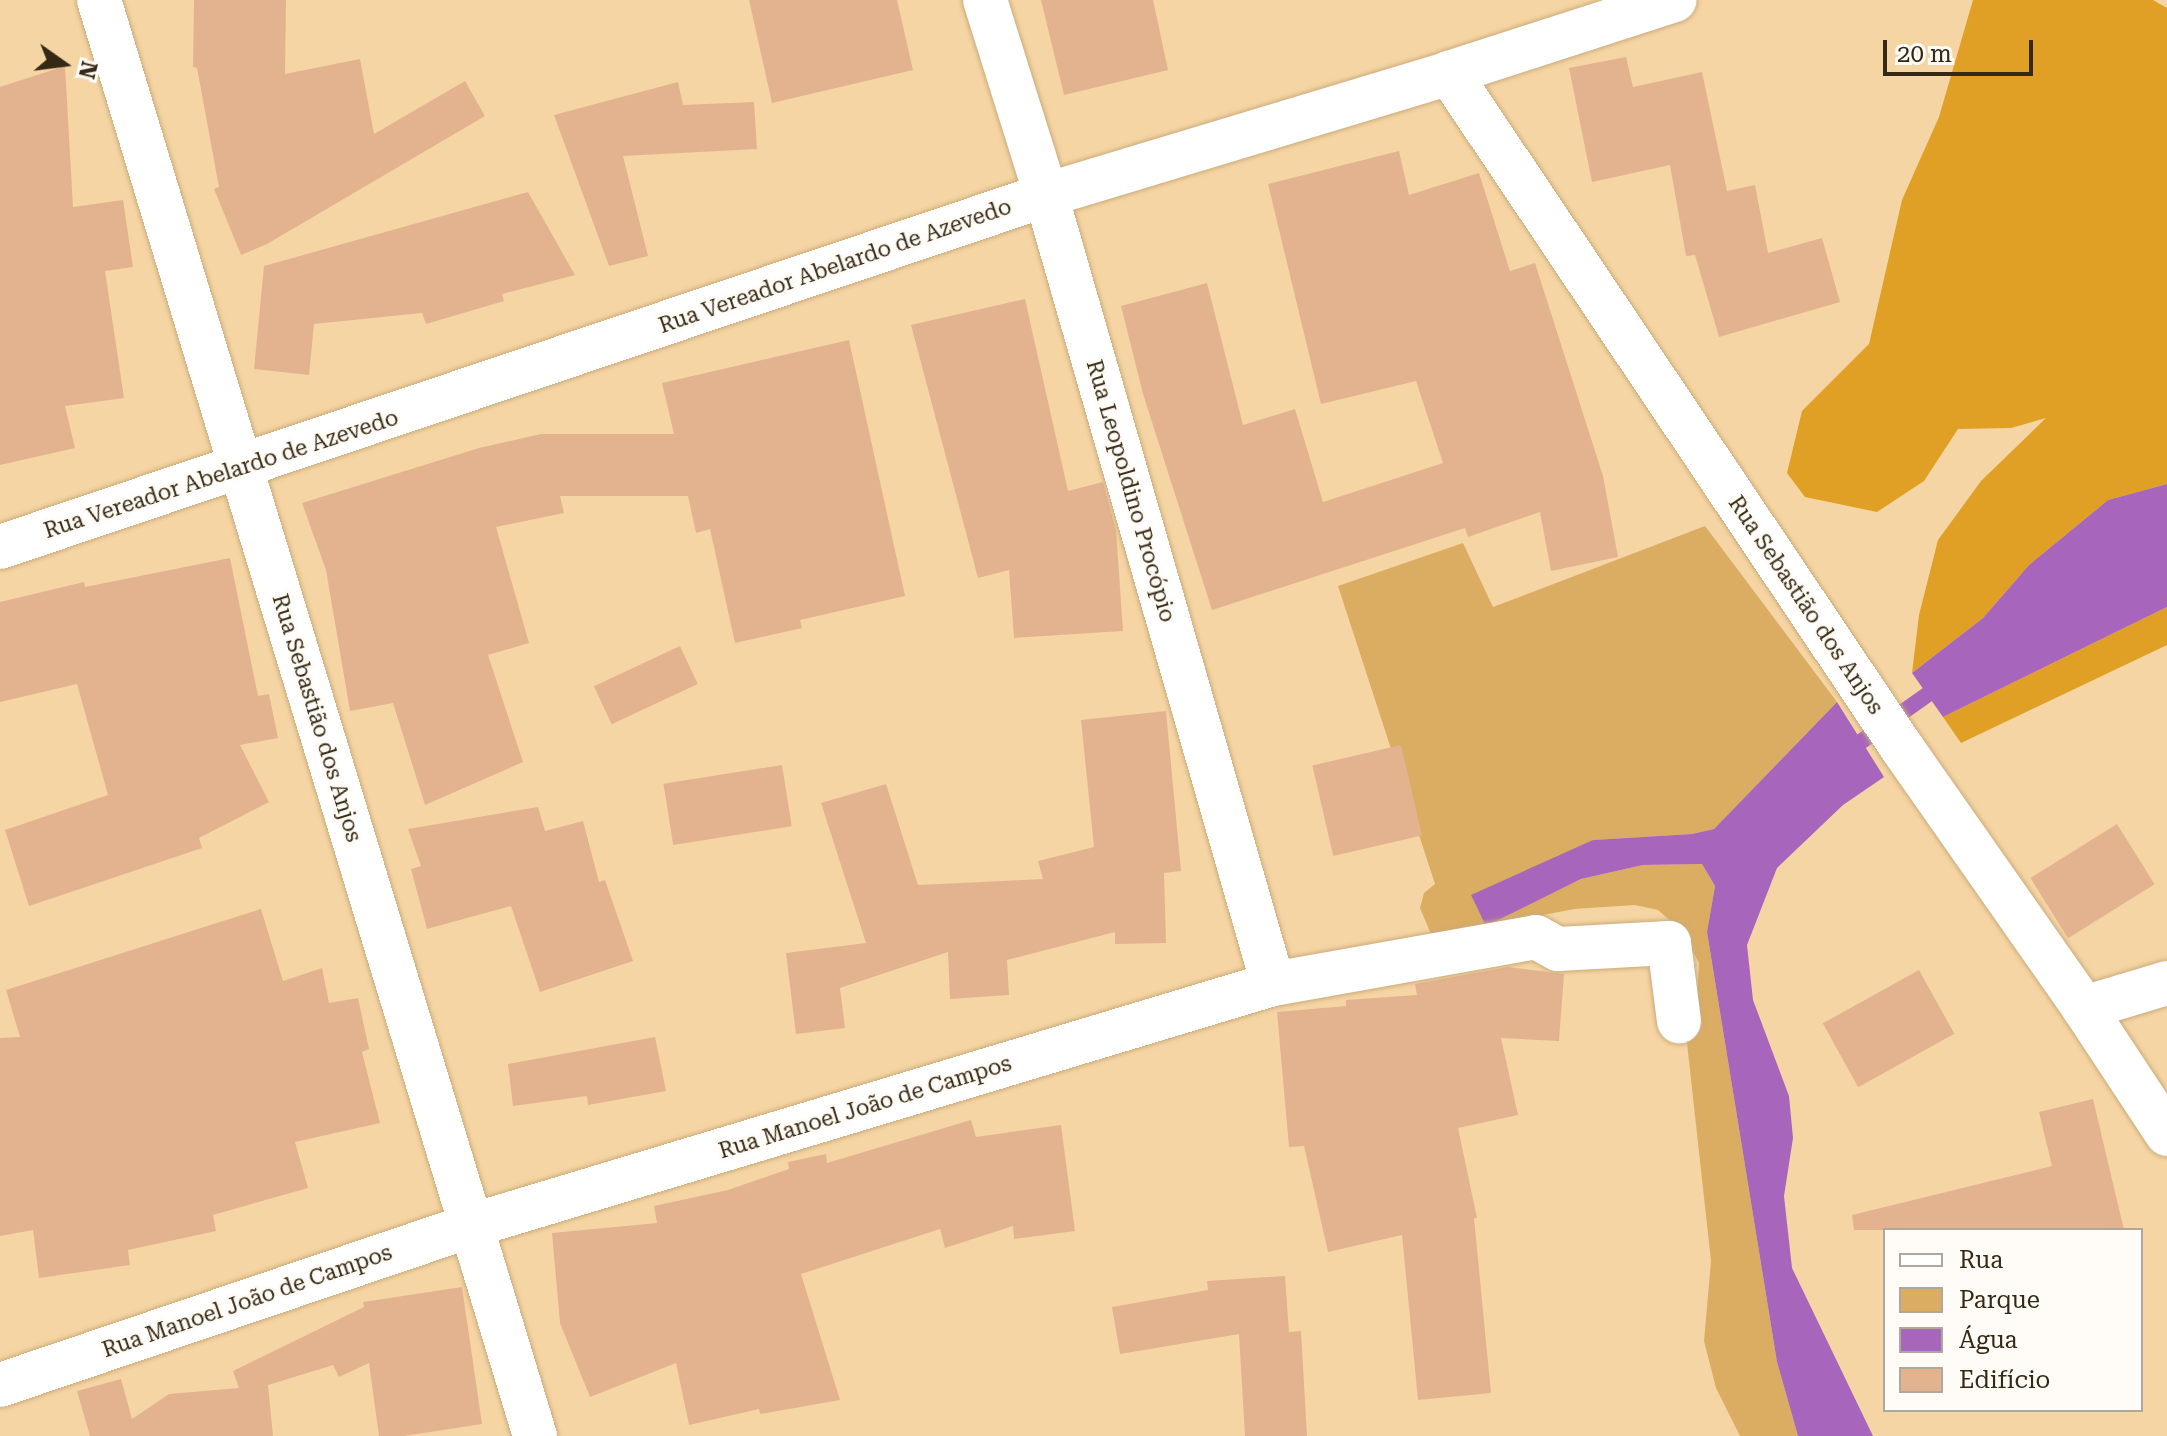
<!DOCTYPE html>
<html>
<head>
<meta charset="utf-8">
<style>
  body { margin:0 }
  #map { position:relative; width:2167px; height:1436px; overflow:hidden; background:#f6d5a4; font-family:"Roboto Serif",serif }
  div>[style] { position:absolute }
  .green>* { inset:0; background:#dbad63 }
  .forest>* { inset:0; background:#dfa025 }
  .water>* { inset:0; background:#a865bc }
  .stream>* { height:16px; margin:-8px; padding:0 8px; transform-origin:8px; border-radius:8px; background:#a865bc }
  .building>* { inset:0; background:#e3b390; transform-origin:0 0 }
  .roads { filter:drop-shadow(0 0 2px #caab7a) drop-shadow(0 0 2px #caab7a) }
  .street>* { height:44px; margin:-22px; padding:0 22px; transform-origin:22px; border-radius:22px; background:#fff }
  .secondary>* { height:44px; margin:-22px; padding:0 22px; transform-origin:22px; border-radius:22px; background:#fff }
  span { translate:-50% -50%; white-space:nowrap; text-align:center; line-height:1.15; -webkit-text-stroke:6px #fffbf6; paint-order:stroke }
  .street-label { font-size:22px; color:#352915 }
  .legend { position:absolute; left:1883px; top:1228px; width:260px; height:184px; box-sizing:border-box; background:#fffbf6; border:2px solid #aea79c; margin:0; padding:10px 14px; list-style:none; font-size:24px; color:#352915 }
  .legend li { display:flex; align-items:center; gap:16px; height:40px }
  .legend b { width:40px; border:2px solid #aea79c }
  .north { position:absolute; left:24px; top:24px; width:80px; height:80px; -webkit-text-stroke:6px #fffbf6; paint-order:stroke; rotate:104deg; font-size:22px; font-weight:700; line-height:32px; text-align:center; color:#352915 }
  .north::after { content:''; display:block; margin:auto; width:28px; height:36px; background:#352915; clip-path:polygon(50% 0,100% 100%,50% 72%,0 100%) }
  .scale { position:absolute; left:1883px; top:40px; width:150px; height:36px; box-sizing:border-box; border:4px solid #352915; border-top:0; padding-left:10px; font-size:24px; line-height:28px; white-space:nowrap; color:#352915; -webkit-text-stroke:6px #fffbf6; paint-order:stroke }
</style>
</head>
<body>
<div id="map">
  <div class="green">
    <div style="clip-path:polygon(1705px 526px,1837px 702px,1714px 829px,1692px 834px,1593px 840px,1486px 925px,1581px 879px,1643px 865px,1702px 864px,1715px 886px,1707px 932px,1777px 1362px,1798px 1436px,1740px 1436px,1716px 1388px,1704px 1341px,1711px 1261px,1686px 1034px,1697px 996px,1699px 963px,1682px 931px,1658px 910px,1635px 905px,1574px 909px,1486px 926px,1431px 934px,1420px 908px,1424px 893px,1435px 884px,1338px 586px,1463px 543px,1493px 607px)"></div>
  </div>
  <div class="forest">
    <div style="clip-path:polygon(1973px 0,2153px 0,2167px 8px,2167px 484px,2108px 500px,2029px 565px,1983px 618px,1912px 673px,1919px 615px,1938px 540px,1981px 481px,2046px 418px,2011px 428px,1958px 429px,1924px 481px,1877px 512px,1805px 497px,1787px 473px,1802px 411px,1869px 344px,1902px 200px,1939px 117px)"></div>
    <div style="clip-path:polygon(2167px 607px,2167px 645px,1961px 743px,1943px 717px)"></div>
  </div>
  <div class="water">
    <div style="clip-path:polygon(2167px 484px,2167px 607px,1943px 717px,1912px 673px,1983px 618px,2029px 565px,2108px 500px)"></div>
    <div style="clip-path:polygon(1837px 702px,1884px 777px,1843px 805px,1777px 868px,1747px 945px,1753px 1000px,1789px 1096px,1793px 1138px,1784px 1196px,1792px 1268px,1873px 1436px,1798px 1436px,1777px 1362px,1707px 932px,1715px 886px,1702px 864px,1643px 865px,1581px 879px,1486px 926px,1471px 895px,1593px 840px,1692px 834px,1714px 829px)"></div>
  </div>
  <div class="stream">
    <div style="left:1845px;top:753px;width:121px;rotate:-35.3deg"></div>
  </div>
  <div class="building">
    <div style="clip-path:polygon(194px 0,286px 0,285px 74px,360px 59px,374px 134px,465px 81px,485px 116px,267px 244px,241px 255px,214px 189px,219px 187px,197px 68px,193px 67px)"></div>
    <div style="clip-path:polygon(749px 0,897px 0,913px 70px,772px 103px)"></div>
    <div style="clip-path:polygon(1041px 0,1153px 0,1168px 70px,1064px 95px)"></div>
    <div style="clip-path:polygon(1626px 57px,1633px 87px,1702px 72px,1727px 191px,1755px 185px,1768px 253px,1822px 238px,1840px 302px,1719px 337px,1695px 255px,1686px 256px,1670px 165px,1592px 182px,1569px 68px)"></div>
    <div style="clip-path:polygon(65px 66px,73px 207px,123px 200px,133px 267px,105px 271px,124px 398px,65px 406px,75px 448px,0 465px,0 87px)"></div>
    <div style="clip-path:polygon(678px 82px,683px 105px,754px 102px,757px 149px,623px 156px,648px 256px,609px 266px,554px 115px)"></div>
    <div style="clip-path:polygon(1399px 151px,1409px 195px,1479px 173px,1510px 271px,1535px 263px,1603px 476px,1618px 557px,1551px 571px,1540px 512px,1468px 537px,1465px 528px,1212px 610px,1143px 394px,1121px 306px,1207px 283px,1243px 425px,1295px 409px,1323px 502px,1443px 463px,1416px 381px,1321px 404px,1268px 184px)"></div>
    <div style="clip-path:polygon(528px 192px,575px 275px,502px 294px,504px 301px,426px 324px,422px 313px,314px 324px,309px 375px,254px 369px,264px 266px)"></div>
    <div style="clip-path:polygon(1025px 299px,1068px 491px,1103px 482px,1116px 530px,1123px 631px,1014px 638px,1009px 570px,978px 578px,911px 325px)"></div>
    <div style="clip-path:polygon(849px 340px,905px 596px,800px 620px,802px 628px,735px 643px,710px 529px,696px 533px,688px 496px,560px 496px,564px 513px,496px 527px,529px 643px,488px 655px,523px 762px,425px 805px,393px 703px,350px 711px,326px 570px,302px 503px,479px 448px,541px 434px,674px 434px,662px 383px)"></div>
    <div style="clip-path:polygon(230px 558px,258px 696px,269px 694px,278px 738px,240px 745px,269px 802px,199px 838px,202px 848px,29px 906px,5px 830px,108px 795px,77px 684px,0 702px,0 602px,84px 582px,85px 587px)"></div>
    <div style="left:680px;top:646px;width:42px;height:95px;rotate:65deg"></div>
    <div style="clip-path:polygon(1166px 711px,1181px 871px,1164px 873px,1166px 943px,1115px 944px,1115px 932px,1007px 960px,1009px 995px,950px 999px,948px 952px,840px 988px,845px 1028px,796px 1034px,786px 953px,866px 943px,821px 803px,886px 784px,918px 885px,1043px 879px,1038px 861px,1094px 847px,1081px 720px)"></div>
    <div style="left:1401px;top:745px;width:93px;height:91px;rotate:77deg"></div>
    <div style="left:782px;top:765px;width:62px;height:120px;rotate:81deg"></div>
    <div style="clip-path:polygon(538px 807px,545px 831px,583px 821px,599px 882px,605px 880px,633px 961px,540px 992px,511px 906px,427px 929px,411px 869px,421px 866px,408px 829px)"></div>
    <div style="left:2117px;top:824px;width:71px;height:102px;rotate:58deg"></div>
    <div style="clip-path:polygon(261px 909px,283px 981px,322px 968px,329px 1003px,358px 998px,369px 1049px,362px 1052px,380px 1123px,295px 1142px,308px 1188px,213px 1215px,216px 1231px,128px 1250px,130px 1265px,39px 1278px,33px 1230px,0 1236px,0 1038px,20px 1037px,6px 990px)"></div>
    <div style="clip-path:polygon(1508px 967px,1564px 974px,1559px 1041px,1501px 1038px,1518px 1115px,1458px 1128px,1477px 1218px,1474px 1218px,1491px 1393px,1418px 1400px,1402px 1235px,1328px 1252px,1304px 1146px,1289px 1147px,1277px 1012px,1346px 1006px,1346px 1000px,1417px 995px,1415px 984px)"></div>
    <div style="left:1919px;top:970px;width:73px;height:110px;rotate:61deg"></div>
    <div style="clip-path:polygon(655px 1037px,666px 1091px,588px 1105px,587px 1096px,513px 1106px,508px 1064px)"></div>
    <div style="clip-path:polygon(2093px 1099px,2124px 1230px,1854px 1230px,1852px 1215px,2052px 1166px,2039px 1112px)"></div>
    <div style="clip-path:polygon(971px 1120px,976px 1137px,1061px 1125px,1075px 1231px,1014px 1239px,1013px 1226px,945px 1248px,940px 1229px,801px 1274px,840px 1400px,760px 1414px,759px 1409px,689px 1425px,676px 1363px,590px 1397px,560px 1323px,552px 1233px,657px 1223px,654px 1206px,728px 1190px,789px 1169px,788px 1162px,826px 1154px,827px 1163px)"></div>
    <div style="clip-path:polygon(1285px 1276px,1289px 1332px,1301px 1331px,1307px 1436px,1245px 1436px,1239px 1334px,1120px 1354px,1112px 1307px,1208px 1290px,1207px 1281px)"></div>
    <div style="clip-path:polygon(462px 1287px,482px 1424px,404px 1436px,379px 1436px,369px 1363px,339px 1377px,333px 1365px,265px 1386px,268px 1385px,273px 1436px,90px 1436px,77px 1391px,121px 1379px,132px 1419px,169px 1394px,239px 1388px,233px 1371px,364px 1307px,363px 1302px)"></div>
  </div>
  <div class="roads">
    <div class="street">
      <div style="left:99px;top:0;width:1501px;rotate:73.11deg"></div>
      <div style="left:985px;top:0;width:204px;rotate:72.6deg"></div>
      <div style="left:1046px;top:195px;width:821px;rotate:73.95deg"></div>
      <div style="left:2084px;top:1008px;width:87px;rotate:-16.8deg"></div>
      <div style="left:0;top:1385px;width:496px;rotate:-18.7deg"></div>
      <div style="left:470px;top:1226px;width:839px;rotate:-16.77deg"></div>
      <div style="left:1273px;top:984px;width:267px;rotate:-10.1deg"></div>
      <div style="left:1536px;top:937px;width:25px;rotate:29deg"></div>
      <div style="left:1558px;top:949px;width:111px;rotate:-3.1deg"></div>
      <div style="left:1669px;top:943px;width:79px;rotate:82.7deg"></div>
    </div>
    <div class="secondary">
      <div style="left:1449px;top:73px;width:813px;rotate:56.13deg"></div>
      <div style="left:1902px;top:748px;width:317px;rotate:55deg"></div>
      <div style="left:2084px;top:1008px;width:151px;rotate:56.6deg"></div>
      <div style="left:0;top:547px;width:1104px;rotate:-18.6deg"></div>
      <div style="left:1046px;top:195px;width:421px;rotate:-16.8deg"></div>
      <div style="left:1449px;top:73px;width:237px;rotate:-17.9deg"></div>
    </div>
  </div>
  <div class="street-label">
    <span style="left:835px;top:266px;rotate:-19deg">Rua Vereador Abelardo de Azevedo</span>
    <span style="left:221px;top:474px;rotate:-18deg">Rua Vereador Abelardo de Azevedo</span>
    <span style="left:1131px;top:491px;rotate:74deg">Rua Leopoldino Procópio</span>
    <span style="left:1806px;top:605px;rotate:56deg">Rua Sebastião dos Anjos</span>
    <span style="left:317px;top:718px;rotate:73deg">Rua Sebastião dos Anjos</span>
    <span style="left:865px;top:1107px;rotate:-17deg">Rua Manoel João de Campos</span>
    <span style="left:247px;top:1301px;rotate:-19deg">Rua Manoel João de Campos</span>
  </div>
  <ul class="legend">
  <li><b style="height:10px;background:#fff"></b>Rua</li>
  <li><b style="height:22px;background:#dbad63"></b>Parque</li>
  <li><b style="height:22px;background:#a865bc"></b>Água</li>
  <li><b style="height:22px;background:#e3b390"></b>Edifício</li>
  </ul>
  <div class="north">N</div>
  <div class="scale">20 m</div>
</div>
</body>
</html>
